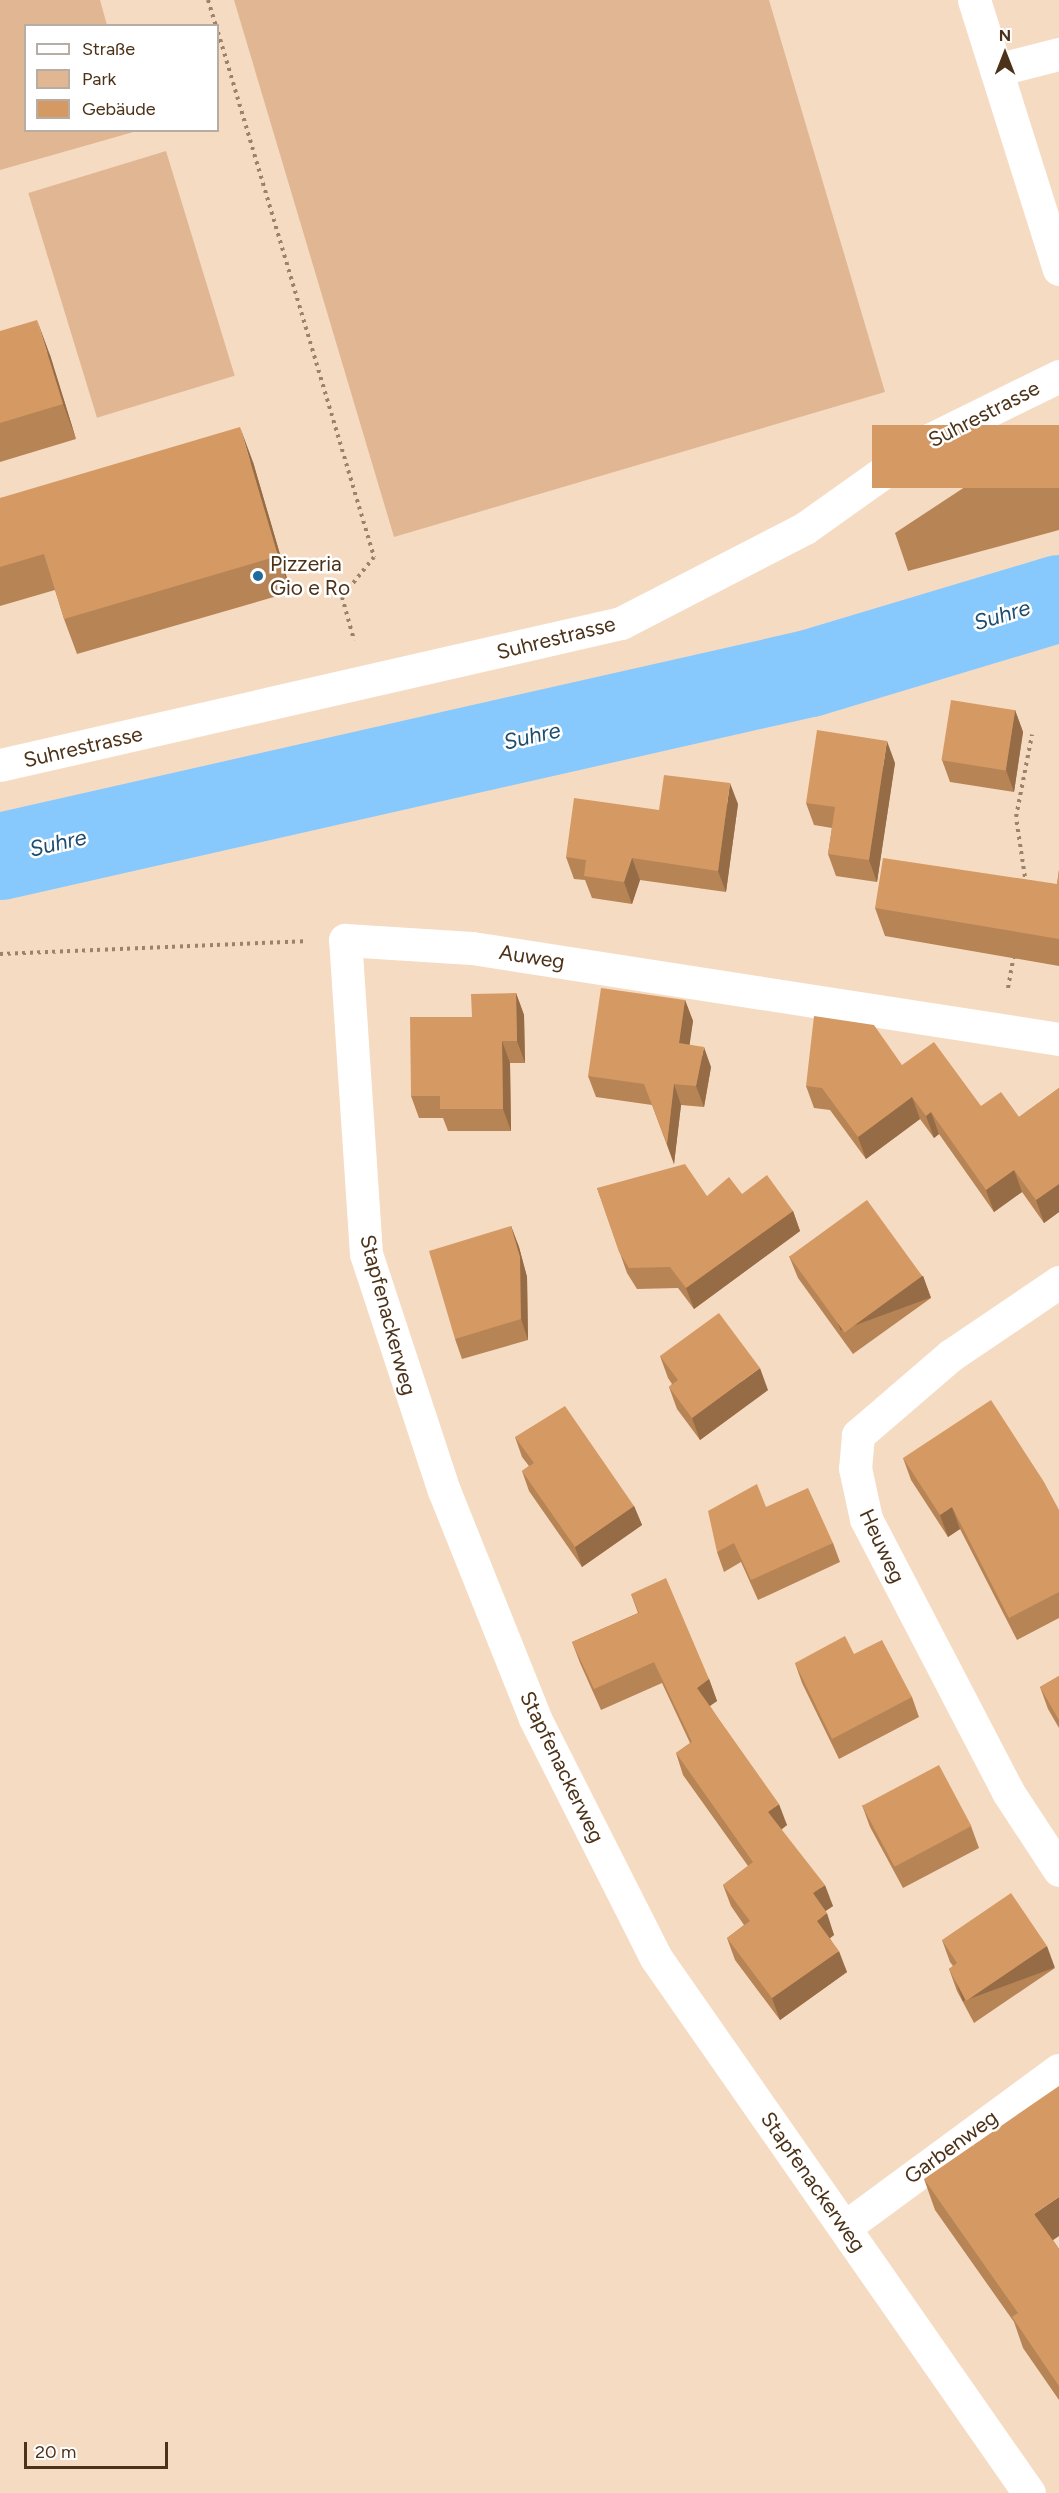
<!DOCTYPE html>
<html>
<head>
<meta charset="utf-8">
<style>
  body { margin:0 }
  #map { position:relative; width:1059px; height:2493px; overflow:hidden; background:#f6dbc3; font-family:Figtree,sans-serif }
  div>[style] { position:absolute }
  .green>* { inset:0; background:#e0b792; transform-origin:0 0 }
  .river>* { height:87px; margin:-43.5px; padding:0 43.5px; transform-origin:43.5px; border-radius:43.5px; background:#87c9fd }
  .path>* { height:4px; margin-top:-2px; transform-origin:0; background:repeating-linear-gradient(90deg,#9c8268 0 3px,transparent 0 7.5px) }
  .minor>* { height:33px; margin:-16.5px; padding:0 16.5px; transform-origin:16.5px; border-radius:16.5px; background:#fff }
  .wall>* { inset:0; background:#b78456 }
  .shaded-wall>* { inset:0; background:#956c46; transform-origin:0 0 }
  .building>* { inset:0; background:#d59a64; transform-origin:0 0 }
  .dots>* { width:16px; height:16px; translate:-50% -50%; box-sizing:border-box; border:3px solid #fff; border-radius:50% }
  span { translate:-50% -50%; white-space:nowrap; text-align:center; line-height:1.15; -webkit-text-stroke:5px #fff; paint-order:stroke }
  .street-label { font-size:21px; color:#4c3218 }
  .poi-label { font-size:21px; color:#4c3218 }
  .left { translate:0 -50%; text-align:left }
  .water-label { font-size:22px; color:#1c4c6e; font-style:italic }
  .legend { position:absolute; left:24px; top:24px; width:195px; height:108px; box-sizing:border-box; background:#fff; border:2px solid #b7ada3; margin:0; padding:8px 10px; list-style:none; font-size:18px; color:#4c3218 }
  .legend li { display:flex; align-items:center; gap:12px; height:30px }
  .legend b { width:30px; border:2px solid #b7ada3 }
  .north { position:absolute; left:975px; top:24px; width:60px; height:60px; -webkit-text-stroke:4px #fff; paint-order:stroke; rotate:0deg; font-size:16px; font-weight:700; line-height:24px; text-align:center; color:#4c3218 }
  .north::after { content:''; display:block; margin:auto; width:21px; height:27px; background:#4c3218; clip-path:polygon(50% 0,100% 100%,50% 72%,0 100%) }
  .scale { position:absolute; left:24px; top:2442px; width:144px; height:27px; box-sizing:border-box; border:3px solid #4c3218; border-top:0; padding-left:8px; font-size:18px; line-height:21px; white-space:nowrap; color:#4c3218; -webkit-text-stroke:4px #fff; paint-order:stroke }
</style>
</head>
<body>
<div id="map">
  <div class="green">
    <div style="clip-path:polygon(0 0,100px 0,107px 25px,26px 26px,26px 130px,137px 131px,0 170px)"></div>
    <div style="clip-path:polygon(234px 0,769px 0,885px 392px,394px 537px)"></div>
    <div style="left:166px;top:151px;width:235px;height:144px;rotate:73deg"></div>
  </div>
  <div class="river">
    <div style="left:0;top:856px;width:829px;rotate:-12.75deg"></div>
    <div style="left:809px;top:673px;width:261px;rotate:-16.7deg"></div>
  </div>
  <div class="path">
    <div style="left:208px;top:0;width:27px;rotate:73deg"></div>
    <div style="left:218px;top:32px;width:548px;rotate:73.45deg"></div>
    <div style="left:374px;top:557px;width:51px;rotate:128.7deg"></div>
    <div style="left:342px;top:597px;width:45px;rotate:74.4deg"></div>
    <div style="left:1026px;top:884px;width:68px;rotate:-98.5deg"></div>
    <div style="left:1016px;top:817px;width:84px;rotate:-79deg"></div>
    <div style="left:0;top:954px;width:305px;rotate:-2.4deg"></div>
    <div style="left:1008px;top:988px;width:35px;rotate:-80deg"></div>
  </div>
  <div class="minor">
    <div style="left:974px;top:0;width:282px;rotate:72.5deg"></div>
    <div style="left:996px;top:70px;width:65px;rotate:-14.3deg"></div>
    <div style="left:0;top:765px;width:637px;rotate:-12.88deg"></div>
    <div style="left:621px;top:623px;width:207px;rotate:-27.3deg"></div>
    <div style="left:805px;top:528px;width:152px;rotate:-35.4deg"></div>
    <div style="left:929px;top:440px;width:145px;rotate:-26.2deg"></div>
    <div style="left:1059px;top:1282px;width:130px;rotate:145.9deg"></div>
    <div style="left:951px;top:1355px;width:123px;rotate:139.3deg"></div>
    <div style="left:858px;top:1435px;width:33px;rotate:95deg"></div>
    <div style="left:855px;top:1468px;width:52px;rotate:77.8deg"></div>
    <div style="left:866px;top:1519px;width:308px;rotate:62.5deg"></div>
    <div style="left:1008px;top:1792px;width:93px;rotate:56.8deg"></div>
    <div style="left:845px;top:2227px;width:265px;rotate:-36.3deg"></div>
    <div style="left:1029px;top:2493px;width:652px;rotate:-124.88deg"></div>
    <div style="left:656px;top:1958px;width:269px;rotate:-116.8deg"></div>
    <div style="left:535px;top:1718px;width:245px;rotate:-111.8deg"></div>
    <div style="left:444px;top:1491px;width:250px;rotate:-108.2deg"></div>
    <div style="left:366px;top:1254px;width:315px;rotate:-93.8deg"></div>
    <div style="left:345px;top:940px;width:127px;rotate:3.6deg"></div>
    <div style="left:472px;top:948px;width:594px;rotate:8.81deg"></div>
  </div>
  <div class="wall">
    <div style="clip-path:polygon(0 331px,50px 355px,76px 439px,0 462px)"></div>
    <div style="clip-path:polygon(1059px 425px,1059px 530px,908px 571px,895px 533px)"></div>
    <div style="clip-path:polygon(253px 462px,291px 592px,77px 654px,64px 619px,55px 590px,0 606px,0 498px)"></div>
    <div style="clip-path:polygon(1015px 710px,1023px 732px,1014px 792px,950px 782px,942px 760px)"></div>
    <div style="clip-path:polygon(895px 763px,877px 882px,836px 876px,828px 854px,832px 828px,814px 825px,806px 803px)"></div>
    <div style="clip-path:polygon(738px 804px,726px 892px,640px 880px,632px 904px,592px 898px,585px 880px,574px 879px,566px 857px,659px 810px)"></div>
    <div style="clip-path:polygon(1059px 870px,1059px 966px,885px 936px,875px 908px,1057px 884px)"></div>
    <div style="clip-path:polygon(516px 993px,524px 1015px,525px 1063px,510px 1063px,511px 1131px,448px 1131px,443px 1118px,419px 1118px,411px 1096px,472px 1017px)"></div>
    <div style="clip-path:polygon(685px 1000px,693px 1021px,689px 1044px,711px 1067px,704px 1107px,681px 1105px,674px 1164px,652px 1105px,596px 1097px,588px 1076px)"></div>
    <div style="clip-path:polygon(902px 1065px,981px 1106px,1019px 1117px,1059px 1088px,1059px 1212px,1044px 1223px,1022px 1192px,994px 1212px,939px 1134px,934px 1138px,920px 1119px,866px 1159px,830px 1110px,814px 1108px,806px 1086px)"></div>
    <div style="clip-path:polygon(597px 1188px,707px 1196px,742px 1194px,793px 1211px,800px 1231px,694px 1309px,678px 1288px,637px 1289px,627px 1273px)"></div>
    <div style="clip-path:polygon(511px 1226px,519px 1247px,527px 1277px,528px 1340px,462px 1359px,455px 1339px)"></div>
    <div style="clip-path:polygon(789px 1256px,923px 1276px,931px 1298px,853px 1354px,798px 1278px)"></div>
    <div style="clip-path:polygon(660px 1356px,768px 1390px,700px 1440px,677px 1409px,669px 1387px,672px 1384px,668px 1378px)"></div>
    <div style="clip-path:polygon(515px 1437px,634px 1506px,642px 1525px,582px 1567px,529px 1491px,522px 1471px,529px 1466px,522px 1457px)"></div>
    <div style="clip-path:polygon(903px 1458px,1059px 1510px,1059px 1618px,1017px 1640px,960px 1529px,948px 1537px,911px 1480px)"></div>
    <div style="clip-path:polygon(766px 1507px,833px 1543px,840px 1562px,758px 1600px,741px 1562px,724px 1572px,717px 1552px)"></div>
    <div style="clip-path:polygon(631px 1594px,709px 1679px,717px 1701px,710px 1706px,787px 1825px,781px 1829px,833px 1906px,825px 1911px,834px 1935px,830px 1938px,847px 1972px,780px 2020px,735px 1960px,727px 1938px,744px 1925px,731px 1906px,723px 1885px,748px 1866px,683px 1775px,676px 1753px,690px 1743px,662px 1683px,601px 1710px,580px 1663px,572px 1642px,638px 1613px)"></div>
    <div style="clip-path:polygon(854px 1654px,912px 1697px,919px 1717px,839px 1759px,802px 1683px,795px 1663px)"></div>
    <div style="clip-path:polygon(1059px 1676px,1059px 1728px,1048px 1709px,1040px 1687px)"></div>
    <div style="clip-path:polygon(862px 1805px,971px 1826px,979px 1848px,903px 1888px,870px 1827px)"></div>
    <div style="clip-path:polygon(942px 1940px,1055px 1968px,974px 2023px,957px 1991px,949px 1969px,953px 1966px,950px 1962px)"></div>
    <div style="clip-path:polygon(924px 2179px,1053px 2240px,1059px 2249px,1059px 2400px,1023px 2348px,1014px 2322px,935px 2210px)"></div>
  </div>
  <div class="shaded-wall">
    <div style="clip-path:polygon(37px 320px,50px 355px,76px 439px,63px 404px)"></div>
    <div style="clip-path:polygon(240px 427px,253px 462px,291px 592px,278px 556px)"></div>
    <div style="clip-path:polygon(1015px 710px,1023px 732px,1014px 792px,1006px 770px)"></div>
    <div style="clip-path:polygon(887px 741px,895px 763px,877px 882px,869px 860px)"></div>
    <div style="clip-path:polygon(730px 783px,738px 804px,726px 892px,718px 871px)"></div>
    <div style="clip-path:polygon(632px 858px,640px 880px,632px 904px,624px 882px)"></div>
    <div style="clip-path:polygon(516px 993px,524px 1015px,525px 1063px,517px 1041px)"></div>
    <div style="clip-path:polygon(685px 1000px,693px 1021px,687px 1063px,679px 1043px)"></div>
    <div style="clip-path:polygon(502px 1041px,510px 1063px,511px 1131px,503px 1109px)"></div>
    <div style="clip-path:polygon(704px 1047px,711px 1067px,704px 1107px,696px 1086px)"></div>
    <div style="clip-path:polygon(674px 1084px,681px 1105px,674px 1164px,667px 1144px)"></div>
    <div style="clip-path:polygon(912px 1097px,920px 1119px,866px 1159px,858px 1137px)"></div>
    <div style="clip-path:polygon(931px 1112px,939px 1134px,934px 1138px,926px 1116px)"></div>
    <div style="clip-path:polygon(1014px 1170px,1022px 1192px,994px 1212px,986px 1190px)"></div>
    <div style="clip-path:polygon(1059px 1184px,1059px 1212px,1044px 1223px,1036px 1200px)"></div>
    <div style="clip-path:polygon(793px 1211px,800px 1231px,694px 1309px,686px 1288px)"></div>
    <div style="clip-path:polygon(511px 1226px,519px 1247px,527px 1277px,528px 1340px,521px 1319px)"></div>
    <div style="left:923px;top:1276px;width:23px;height:96px;rotate:70deg"></div>
    <div style="clip-path:polygon(760px 1368px,768px 1390px,700px 1440px,692px 1418px)"></div>
    <div style="clip-path:polygon(634px 1506px,642px 1525px,582px 1567px,575px 1547px)"></div>
    <div style="clip-path:polygon(952px 1507px,960px 1529px,948px 1537px,940px 1515px)"></div>
    <div style="clip-path:polygon(709px 1679px,717px 1701px,705px 1709px,697px 1688px)"></div>
    <div style="clip-path:polygon(779px 1804px,787px 1825px,776px 1834px,768px 1812px)"></div>
    <div style="clip-path:polygon(825px 1885px,833px 1906px,820px 1915px,813px 1893px)"></div>
    <div style="clip-path:polygon(827px 1913px,834px 1935px,825px 1942px,817px 1921px)"></div>
    <div style="left:1047px;top:1946px;width:23px;height:98px;rotate:70deg"></div>
    <div style="clip-path:polygon(839px 1951px,847px 1972px,780px 2020px,772px 1998px)"></div>
    <div style="clip-path:polygon(1059px 2197px,1059px 2236px,1046px 2245px,1034px 2214px)"></div>
  </div>
  <div class="building">
    <div style="clip-path:polygon(37px 320px,63px 404px,0 423px,0 331px)"></div>
    <div style="left:1059px;top:425px;width:63px;height:187px;rotate:90deg"></div>
    <div style="clip-path:polygon(240px 427px,278px 556px,64px 619px,44px 554px,0 567px,0 498px)"></div>
    <div style="left:951px;top:700px;width:65px;height:61px;rotate:9deg"></div>
    <div style="clip-path:polygon(817px 730px,887px 741px,869px 860px,828px 854px,835px 807px,806px 803px)"></div>
    <div style="clip-path:polygon(664px 775px,730px 783px,718px 871px,632px 858px,624px 882px,584px 876px,586px 860px,566px 857px,574px 798px,659px 810px)"></div>
    <div style="clip-path:polygon(883px 858px,1057px 884px,1059px 870px,1059px 939px,875px 908px)"></div>
    <div style="clip-path:polygon(601px 988px,685px 1000px,679px 1043px,704px 1047px,696px 1086px,674px 1084px,667px 1144px,644px 1084px,588px 1076px)"></div>
    <div style="clip-path:polygon(516px 993px,517px 1041px,502px 1041px,503px 1109px,440px 1109px,440px 1096px,411px 1096px,410px 1017px,472px 1017px,471px 994px)"></div>
    <div style="clip-path:polygon(814px 1016px,874px 1025px,902px 1065px,934px 1042px,981px 1106px,1001px 1092px,1019px 1117px,1059px 1088px,1059px 1184px,1036px 1200px,1014px 1170px,986px 1190px,931px 1112px,926px 1116px,912px 1097px,858px 1137px,822px 1088px,806px 1086px)"></div>
    <div style="clip-path:polygon(685px 1164px,707px 1196px,729px 1177px,742px 1194px,767px 1175px,793px 1211px,686px 1288px,670px 1267px,629px 1268px,619px 1252px,597px 1188px)"></div>
    <div style="left:867px;top:1200px;width:94px;height:96px;rotate:54deg"></div>
    <div style="clip-path:polygon(511px 1226px,520px 1257px,521px 1319px,455px 1339px,429px 1251px)"></div>
    <div style="clip-path:polygon(719px 1313px,760px 1368px,692px 1418px,669px 1387px,678px 1380px,660px 1356px)"></div>
    <div style="clip-path:polygon(991px 1400px,1044px 1482px,1059px 1510px,1059px 1592px,1009px 1618px,952px 1507px,940px 1515px,903px 1458px)"></div>
    <div style="clip-path:polygon(565px 1406px,634px 1506px,575px 1547px,522px 1471px,534px 1463px,515px 1437px)"></div>
    <div style="clip-path:polygon(757px 1484px,766px 1507px,808px 1488px,833px 1543px,751px 1580px,734px 1543px,717px 1552px,708px 1511px)"></div>
    <div style="clip-path:polygon(666px 1578px,709px 1679px,697px 1688px,779px 1804px,768px 1812px,825px 1885px,813px 1893px,827px 1913px,817px 1921px,839px 1951px,772px 1998px,727px 1938px,750px 1921px,723px 1885px,753px 1862px,676px 1753px,692px 1742px,654px 1662px,594px 1689px,572px 1642px,639px 1613px,631px 1594px)"></div>
    <div style="clip-path:polygon(845px 1636px,854px 1654px,882px 1640px,912px 1697px,832px 1739px,795px 1663px)"></div>
    <div style="clip-path:polygon(1059px 1676px,1059px 1720px,1040px 1687px)"></div>
    <div style="left:939px;top:1765px;width:69px;height:87px;rotate:62deg"></div>
    <div style="clip-path:polygon(1011px 1893px,1047px 1946px,966px 2001px,949px 1969px,957px 1963px,942px 1940px)"></div>
    <div style="clip-path:polygon(1059px 2086px,1059px 2197px,1034px 2214px,1059px 2249px,1059px 2386px,1012px 2317px,1018px 2313px,924px 2179px)"></div>
  </div>
  <div class="dots">
    <div style="left:258px;top:576px;background:#1f6b9d"></div>
  </div>
  <div class="street-label">
    <span style="left:984px;top:414px;rotate:-27deg">Suhrestrasse</span>
    <span style="left:556px;top:638px;rotate:-14deg">Suhrestrasse</span>
    <span style="left:83px;top:747px;rotate:-13deg">Suhrestrasse</span>
    <span style="left:532px;top:957px;rotate:9deg">Auweg</span>
    <span style="left:388px;top:1315px;rotate:75deg">Stapfenackerweg</span>
    <span style="left:882px;top:1546px;rotate:65deg">Heuweg</span>
    <span style="left:562px;top:1767px;rotate:64deg">Stapfenackerweg</span>
    <span style="left:951px;top:2147px;rotate:-36deg">Garbenweg</span>
    <span style="left:813px;top:2182px;rotate:55deg">Stapfenackerweg</span>
  </div>
  <div class="poi-label">
    <span class="left" style="left:270px;top:576px">Pizzeria<br>Gio e Ro</span>
  </div>
  <div class="water-label">
    <span style="left:1002px;top:615px;rotate:-17deg">Suhre</span>
    <span style="left:532px;top:736px;rotate:-13deg">Suhre</span>
    <span style="left:58px;top:843px;rotate:-13deg">Suhre</span>
  </div>
  <ul class="legend">
  <li><b style="height:8px;background:#fff"></b>Straße</li>
  <li><b style="height:16px;background:#e0b792"></b>Park</li>
  <li><b style="height:16px;background:#d59a64"></b>Gebäude</li>
  </ul>
  <div class="north">N</div>
  <div class="scale">20 m</div>
</div>
</body>
</html>
